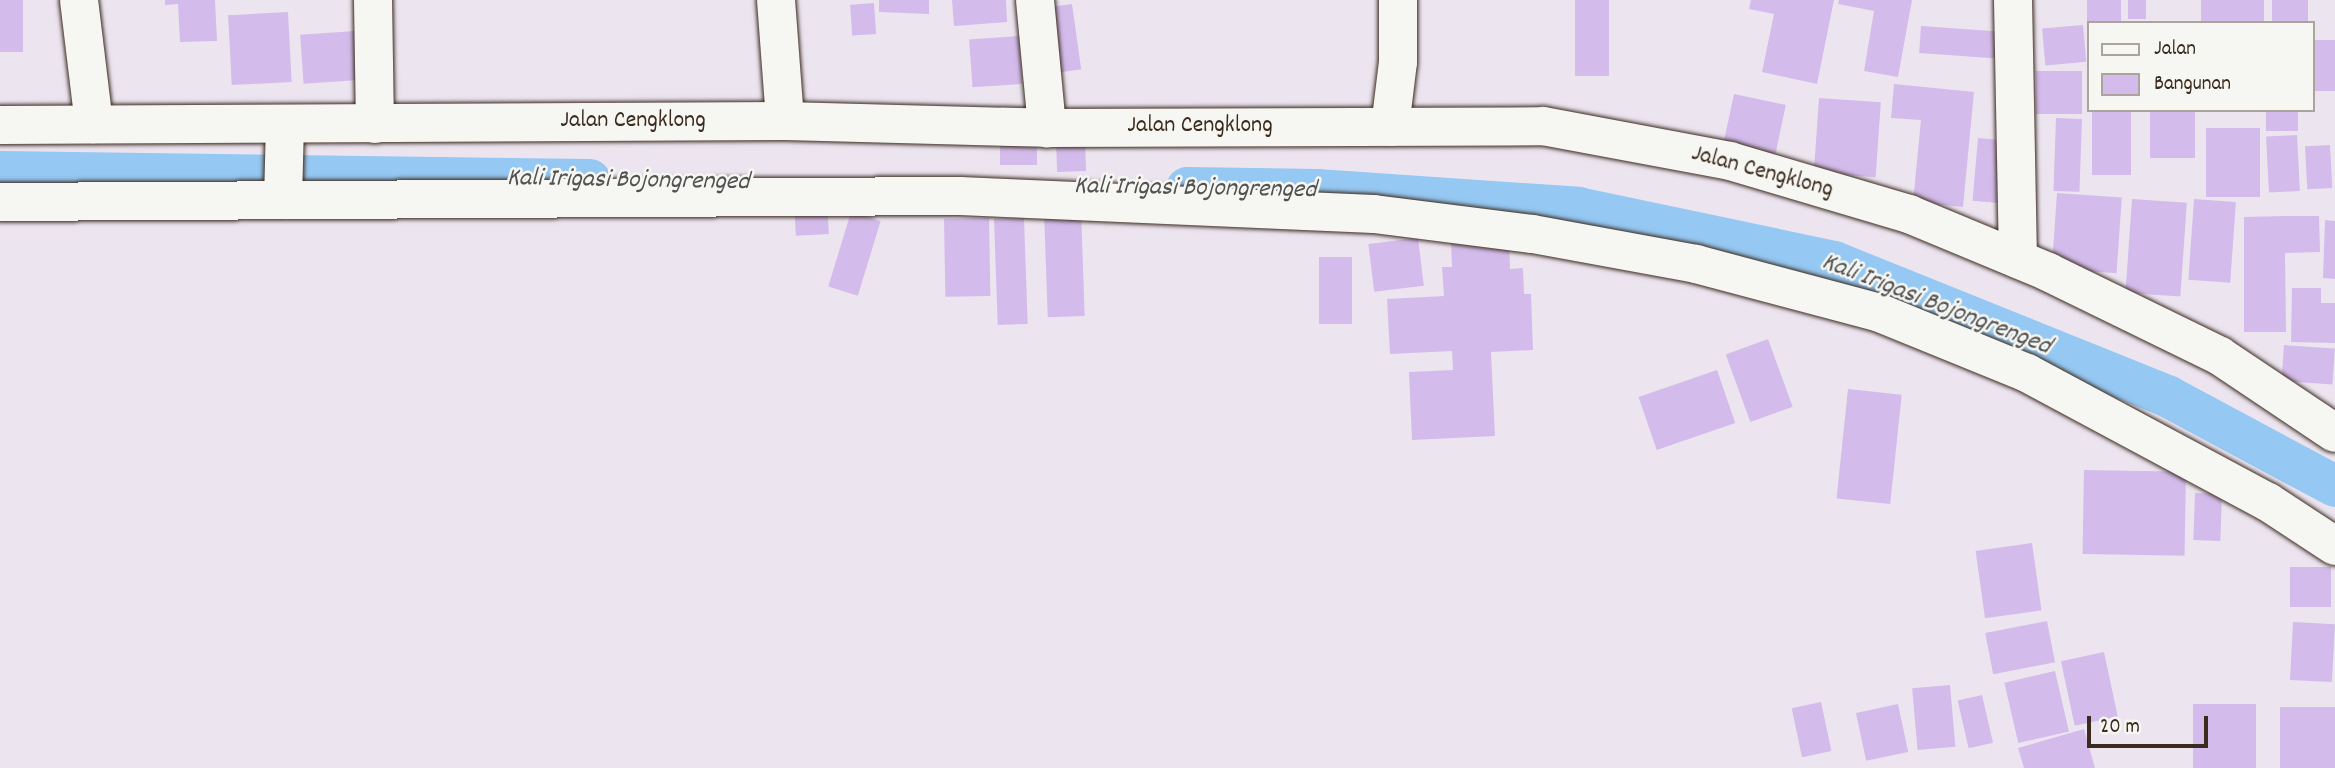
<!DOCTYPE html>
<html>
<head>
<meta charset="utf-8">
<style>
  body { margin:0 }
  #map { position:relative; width:2335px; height:768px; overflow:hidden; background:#ece5f0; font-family:Dekko,sans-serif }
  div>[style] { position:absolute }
  .canal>* { height:42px; margin:-21px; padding:0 21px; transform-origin:21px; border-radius:21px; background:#95c8f2 }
  .building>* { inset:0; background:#d3bceb; transform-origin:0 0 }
  .roads { filter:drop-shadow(0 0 2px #3b2a1e) drop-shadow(0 0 2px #3b2a1e) }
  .minor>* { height:38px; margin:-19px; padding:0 19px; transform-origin:19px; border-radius:19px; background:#f6f6f2 }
  .major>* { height:38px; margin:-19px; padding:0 19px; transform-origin:19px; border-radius:19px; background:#f6f6f2 }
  span { translate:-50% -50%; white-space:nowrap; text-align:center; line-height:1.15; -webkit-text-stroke:5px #f6f6f2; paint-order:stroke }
  .street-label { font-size:24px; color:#3b2a1e }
  .water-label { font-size:26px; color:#525253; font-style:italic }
  .legend { position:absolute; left:2087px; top:21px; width:228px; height:91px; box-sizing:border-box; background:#f6f6f2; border:2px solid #aba49d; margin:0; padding:9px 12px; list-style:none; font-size:21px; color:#3b2a1e }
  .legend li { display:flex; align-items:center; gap:14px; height:35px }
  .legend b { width:35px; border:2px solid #aba49d }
  .scale { position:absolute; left:2087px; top:716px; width:121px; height:32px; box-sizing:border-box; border:4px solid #3b2a1e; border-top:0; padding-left:9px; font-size:21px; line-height:24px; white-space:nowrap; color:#3b2a1e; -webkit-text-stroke:5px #f6f6f2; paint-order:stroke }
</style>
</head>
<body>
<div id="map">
  <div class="canal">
    <div style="left:0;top:172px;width:590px;rotate:0.78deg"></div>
    <div style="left:1187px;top:188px;width:130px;rotate:0.9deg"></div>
    <div style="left:1317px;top:190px;width:262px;rotate:3.9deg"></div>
    <div style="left:1578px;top:208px;width:262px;rotate:11.9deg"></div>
    <div style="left:1834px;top:262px;width:361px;rotate:21.9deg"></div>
    <div style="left:2169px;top:397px;width:188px;rotate:28.2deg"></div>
  </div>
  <div class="building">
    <div style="left:0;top:0;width:23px;height:52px"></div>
    <div style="clip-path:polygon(165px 0,215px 0,217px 41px,180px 42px,178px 4px,165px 5px)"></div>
    <div style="clip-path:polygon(879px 0,929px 0,929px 14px,879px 12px)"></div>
    <div style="clip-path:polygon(952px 0,1006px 0,1007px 22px,954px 26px)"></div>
    <div style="left:1575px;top:0;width:34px;height:76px"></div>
    <div style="clip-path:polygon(1751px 0,1834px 0,1817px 84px,1762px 72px,1774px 14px,1749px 9px)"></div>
    <div style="clip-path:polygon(1839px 0,1912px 0,1898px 77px,1864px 71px,1874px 11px,1838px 4px)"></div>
    <div style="left:2087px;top:0;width:34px;height:23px"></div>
    <div style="left:2128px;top:0;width:18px;height:19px"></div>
    <div style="left:2201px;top:0;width:63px;height:23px"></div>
    <div style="left:2272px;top:0;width:36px;height:23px"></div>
    <div style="left:874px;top:3px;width:31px;height:24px;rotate:86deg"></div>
    <div style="left:1072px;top:4px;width:66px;height:26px;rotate:82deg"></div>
    <div style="left:288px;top:12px;width:70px;height:60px;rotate:87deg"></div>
    <div style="left:2083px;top:25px;width:37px;height:41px;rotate:85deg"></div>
    <div style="left:1921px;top:26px;width:78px;height:27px;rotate:4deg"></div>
    <div style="left:355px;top:31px;width:49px;height:55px;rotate:86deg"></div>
    <div style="left:1019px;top:36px;width:48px;height:50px;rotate:86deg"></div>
    <div style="left:2312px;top:40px;width:23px;height:51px"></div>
    <div style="left:2036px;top:71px;width:46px;height:43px"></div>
    <div style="clip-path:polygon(1894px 84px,1974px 92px,1963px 207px,1913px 202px,1921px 120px,1891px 118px)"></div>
    <div style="left:1734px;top:94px;width:53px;height:58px;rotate:12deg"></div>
    <div style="left:1819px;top:98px;width:62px;height:75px;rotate:4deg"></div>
    <div style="left:2092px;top:110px;width:39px;height:65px"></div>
    <div style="left:2150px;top:110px;width:45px;height:48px"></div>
    <div style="left:2266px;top:110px;width:32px;height:21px"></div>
    <div style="left:2056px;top:118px;width:26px;height:73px;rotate:2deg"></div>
    <div style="left:2206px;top:128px;width:54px;height:69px"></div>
    <div style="left:2297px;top:135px;width:56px;height:31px;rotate:87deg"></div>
    <div style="left:1000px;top:138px;width:37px;height:27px"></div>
    <div style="left:1978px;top:138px;width:37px;height:63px;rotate:5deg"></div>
    <div style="left:1085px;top:140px;width:31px;height:29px;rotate:88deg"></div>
    <div style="left:2330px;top:145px;width:43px;height:25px;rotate:87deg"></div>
    <div style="left:2057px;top:193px;width:65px;height:76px;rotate:4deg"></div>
    <div style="left:827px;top:199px;width:35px;height:33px;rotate:87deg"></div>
    <div style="left:2132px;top:199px;width:55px;height:94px;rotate:4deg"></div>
    <div style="left:2194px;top:199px;width:42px;height:81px;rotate:4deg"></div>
    <div style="left:1081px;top:210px;width:106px;height:37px;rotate:88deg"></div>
    <div style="left:851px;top:212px;width:31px;height:78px;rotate:17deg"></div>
    <div style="clip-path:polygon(2285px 216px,2319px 216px,2320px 252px,2285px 253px,2286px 332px,2244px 332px,2244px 217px)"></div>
    <div style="left:989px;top:218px;width:78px;height:45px;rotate:89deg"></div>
    <div style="left:1024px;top:218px;width:106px;height:30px;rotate:88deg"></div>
    <div style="clip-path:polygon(2325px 220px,2335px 221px,2335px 279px,2323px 278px)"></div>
    <div style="left:1418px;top:238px;width:48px;height:50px;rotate:83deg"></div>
    <div style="clip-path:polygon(1509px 238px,1510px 269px,1523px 268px,1524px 294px,1531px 294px,1533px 350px,1491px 352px,1495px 436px,1412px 440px,1409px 372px,1453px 370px,1452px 351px,1390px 354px,1387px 299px,1444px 296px,1442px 267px,1452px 267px,1451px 241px)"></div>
    <div style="left:1319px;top:257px;width:33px;height:67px"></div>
    <div style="clip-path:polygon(2292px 288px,2321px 288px,2321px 303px,2335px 303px,2335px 343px,2291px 342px)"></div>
    <div style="left:1768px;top:339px;width:72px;height:45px;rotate:70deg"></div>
    <div style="left:2284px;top:345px;width:51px;height:36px;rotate:4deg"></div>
    <div style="left:1717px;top:370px;width:56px;height:83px;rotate:71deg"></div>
    <div style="left:1848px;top:389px;width:54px;height:110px;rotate:6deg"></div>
    <div style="left:2084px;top:470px;width:102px;height:84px;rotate:1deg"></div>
    <div style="left:2195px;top:493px;width:27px;height:47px;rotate:2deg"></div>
    <div style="left:2032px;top:543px;width:68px;height:57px;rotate:82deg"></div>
    <div style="left:2331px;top:567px;width:40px;height:41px;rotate:90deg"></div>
    <div style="left:2047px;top:621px;width:42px;height:63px;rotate:79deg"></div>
    <div style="left:2293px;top:622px;width:42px;height:58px;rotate:3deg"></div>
    <div style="left:2104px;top:652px;width:66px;height:44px;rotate:78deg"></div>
    <div style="left:2055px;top:671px;width:62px;height:52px;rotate:77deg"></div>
    <div style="left:1950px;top:685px;width:62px;height:38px;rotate:85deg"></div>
    <div style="left:1982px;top:695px;width:49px;height:25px;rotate:77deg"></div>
    <div style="left:1821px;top:702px;width:50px;height:30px;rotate:78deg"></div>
    <div style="left:1898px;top:704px;width:49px;height:43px;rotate:78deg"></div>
    <div style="left:2193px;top:704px;width:63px;height:64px"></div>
    <div style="left:2335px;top:707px;width:61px;height:55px;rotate:90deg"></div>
    <div style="clip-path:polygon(2084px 729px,2095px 768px,2024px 768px,2018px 748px)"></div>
  </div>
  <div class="roads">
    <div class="minor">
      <div style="left:79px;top:0;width:125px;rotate:83.1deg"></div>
      <div style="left:373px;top:0;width:124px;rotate:89.1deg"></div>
      <div style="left:776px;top:0;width:121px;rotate:85.7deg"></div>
      <div style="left:1035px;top:0;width:129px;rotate:84.6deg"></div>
      <div style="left:2013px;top:0;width:259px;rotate:88.9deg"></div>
      <div style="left:1390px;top:127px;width:65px;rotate:-83deg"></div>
      <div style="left:1398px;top:62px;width:62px;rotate:-90deg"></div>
      <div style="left:283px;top:200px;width:76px;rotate:-88.5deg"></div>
      <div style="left:0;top:202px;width:960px;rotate:-0.36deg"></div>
      <div style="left:960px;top:196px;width:414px;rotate:2.5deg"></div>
      <div style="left:1374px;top:214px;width:160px;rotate:7.2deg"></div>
      <div style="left:1533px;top:234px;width:166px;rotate:10.4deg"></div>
      <div style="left:1696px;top:264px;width:190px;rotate:14.9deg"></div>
      <div style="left:1880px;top:313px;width:159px;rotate:22.2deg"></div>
      <div style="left:2027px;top:373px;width:273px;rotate:28.2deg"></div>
      <div style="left:2268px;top:502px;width:80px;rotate:33.3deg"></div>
    </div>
    <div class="major">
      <div style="left:0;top:125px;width:785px;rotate:-0.29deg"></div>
      <div style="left:785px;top:121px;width:262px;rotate:1.5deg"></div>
      <div style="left:1047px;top:128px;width:496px;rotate:-0.2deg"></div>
      <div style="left:1543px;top:126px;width:190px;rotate:10.6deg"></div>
      <div style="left:1730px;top:161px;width:187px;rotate:16.5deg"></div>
      <div style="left:1909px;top:214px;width:151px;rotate:22.6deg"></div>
      <div style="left:2048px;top:272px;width:191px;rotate:26deg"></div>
      <div style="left:2220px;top:356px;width:138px;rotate:33.8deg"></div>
    </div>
  </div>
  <div class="street-label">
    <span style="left:633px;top:122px">Jalan Cengklong</span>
    <span style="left:1200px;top:127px">Jalan Cengklong</span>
    <span style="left:1762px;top:173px;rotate:15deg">Jalan Cengklong</span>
  </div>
  <div class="water-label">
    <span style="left:628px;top:181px;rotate:1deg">Kali Irigasi Bojongrenged</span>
    <span style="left:1195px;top:189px;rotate:1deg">Kali Irigasi Bojongrenged</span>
    <span style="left:1936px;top:305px;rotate:21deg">Kali Irigasi Bojongrenged</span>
  </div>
  <ul class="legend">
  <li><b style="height:9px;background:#f6f6f2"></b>Jalan</li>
  <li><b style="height:19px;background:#d3bceb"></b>Bangunan</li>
  </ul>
  <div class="scale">20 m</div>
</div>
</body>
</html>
